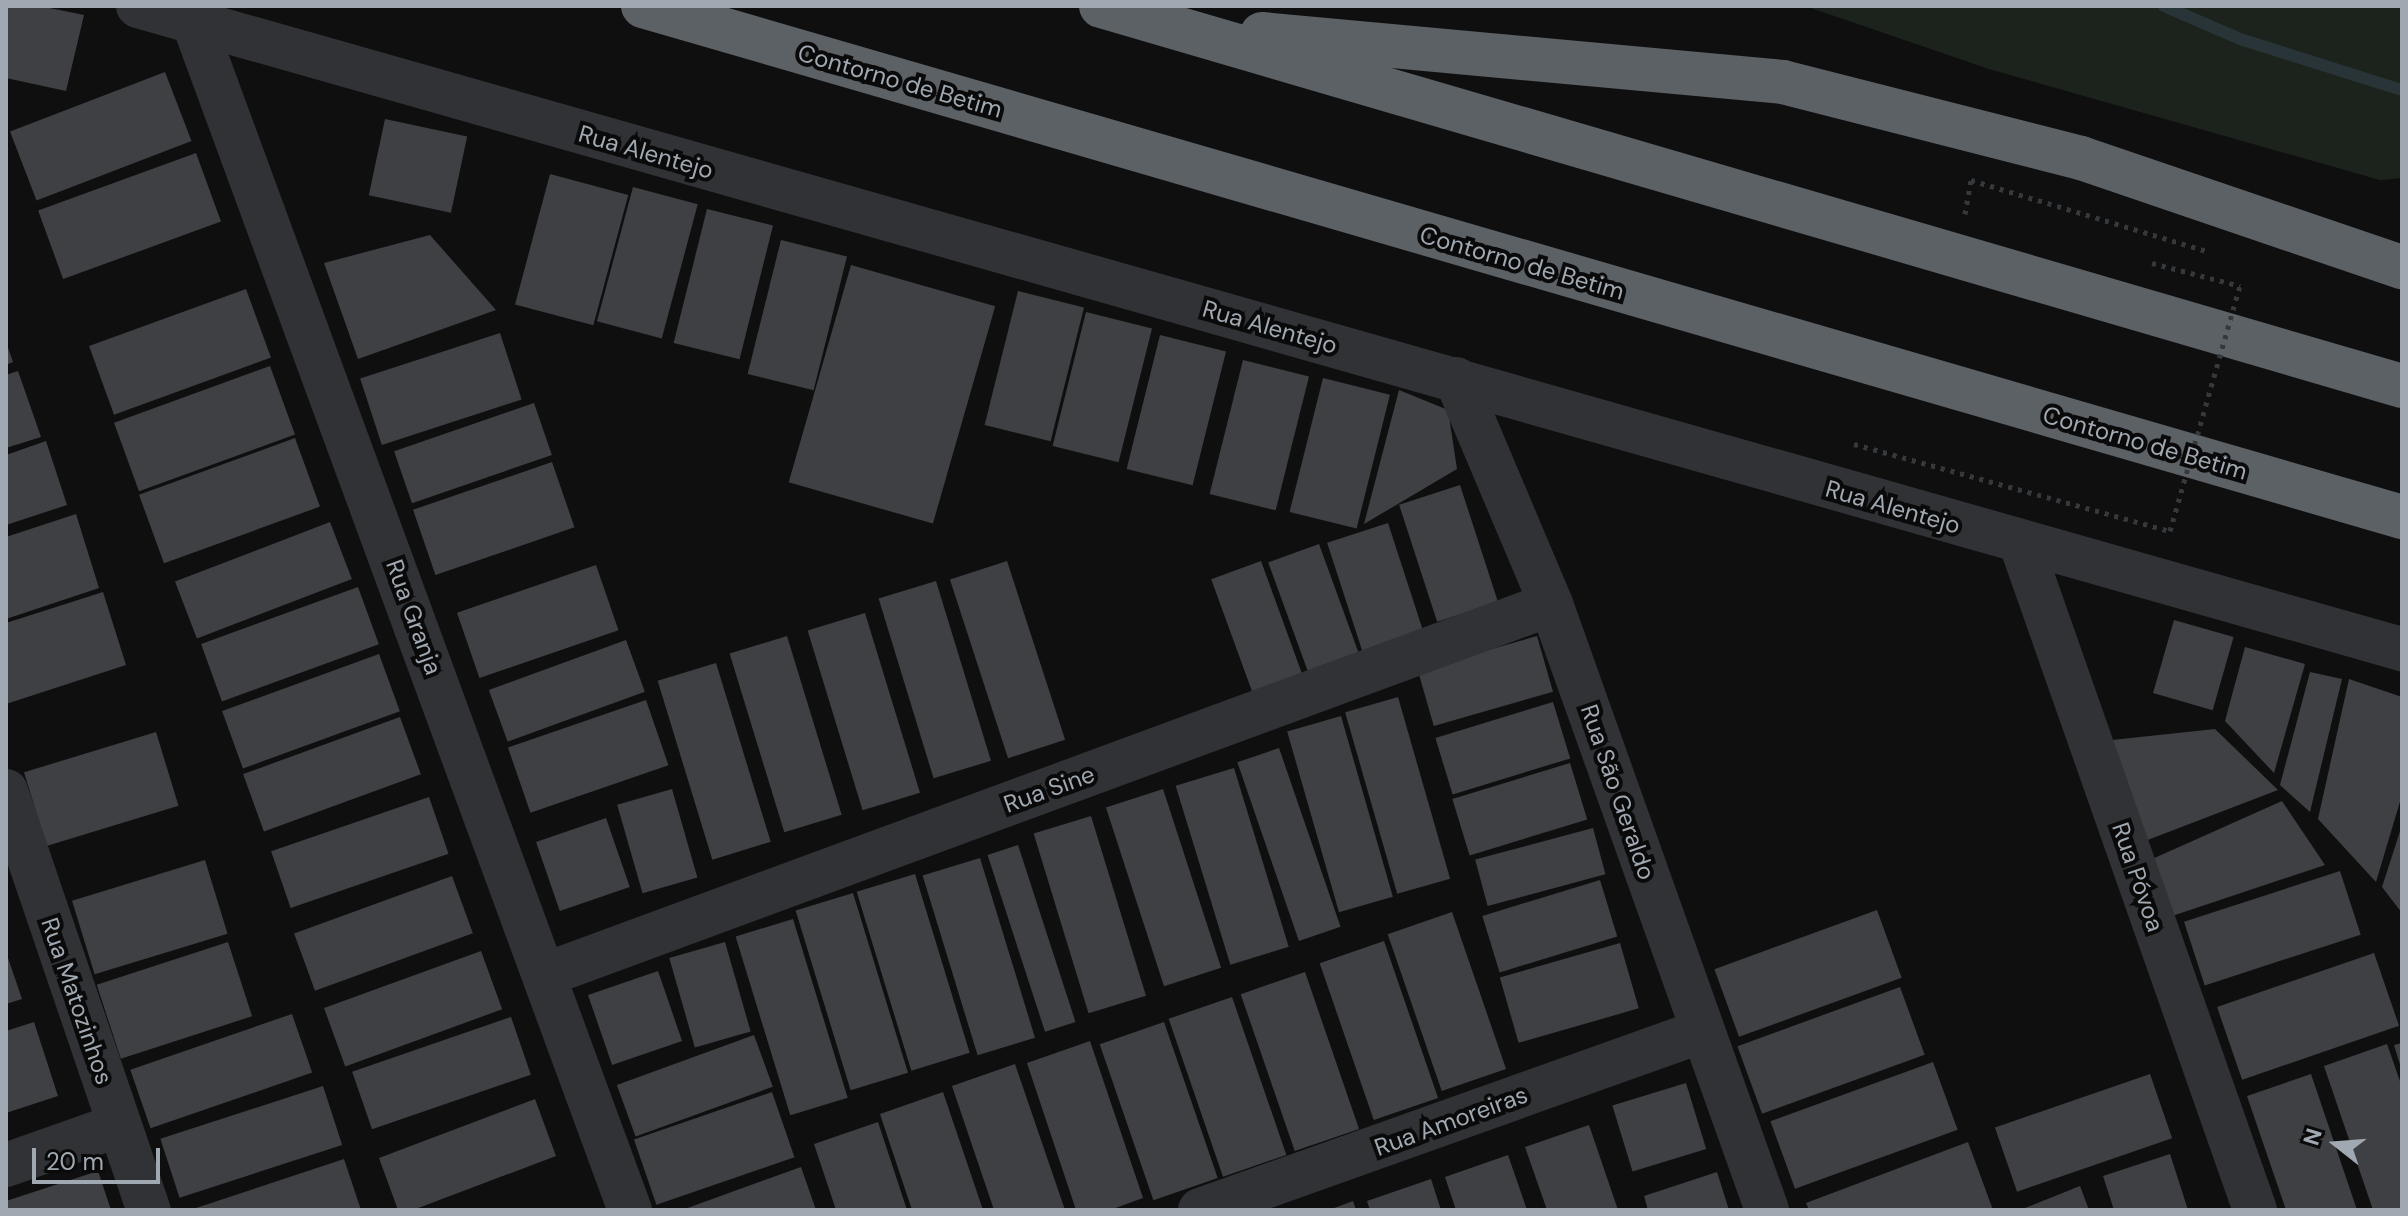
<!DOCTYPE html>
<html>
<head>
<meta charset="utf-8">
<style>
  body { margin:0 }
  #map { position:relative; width:2408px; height:1216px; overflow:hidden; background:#0f0f10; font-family:"DM Sans",sans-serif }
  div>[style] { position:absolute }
  .green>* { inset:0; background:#1c231c }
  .stream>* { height:12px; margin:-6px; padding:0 6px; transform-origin:6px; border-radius:6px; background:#293438 }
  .building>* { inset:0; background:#3e4043; transform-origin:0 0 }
  .path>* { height:5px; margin-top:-2.5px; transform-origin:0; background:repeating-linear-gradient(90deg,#36393c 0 4px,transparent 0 10px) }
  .street>* { height:44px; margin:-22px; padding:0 22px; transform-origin:22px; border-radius:22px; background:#303235 }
  .highway>* { height:44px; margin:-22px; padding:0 22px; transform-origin:22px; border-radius:22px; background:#5c6166 }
  .path-bridge>* { height:5px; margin-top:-2.5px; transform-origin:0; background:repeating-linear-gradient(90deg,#36393c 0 4px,transparent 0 10px) }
  span { translate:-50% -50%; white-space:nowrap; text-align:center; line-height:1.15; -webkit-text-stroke:8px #0a0a0b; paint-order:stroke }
  .street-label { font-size:24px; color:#a0a9b1 }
  .frame { position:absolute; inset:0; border:8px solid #a0a9b1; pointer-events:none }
  .north { position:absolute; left:2296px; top:1104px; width:80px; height:80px; -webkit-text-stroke:6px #0a0a0b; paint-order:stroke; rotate:287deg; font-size:22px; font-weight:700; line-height:32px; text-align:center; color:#a0a9b1 }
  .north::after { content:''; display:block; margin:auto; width:28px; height:36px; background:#a0a9b1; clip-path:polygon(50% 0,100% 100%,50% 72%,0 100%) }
  .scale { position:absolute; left:32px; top:1148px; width:128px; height:36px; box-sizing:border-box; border:4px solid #a0a9b1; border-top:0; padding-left:10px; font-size:24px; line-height:28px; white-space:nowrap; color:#a0a9b1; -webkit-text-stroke:6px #0a0a0b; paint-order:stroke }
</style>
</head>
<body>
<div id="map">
  <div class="green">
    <div style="clip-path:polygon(1805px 6px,2402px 6px,2402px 178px,2380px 180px,1989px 69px)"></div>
  </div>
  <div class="stream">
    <div style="left:2164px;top:6px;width:83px;rotate:23.5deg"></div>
    <div style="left:2240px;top:39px;width:170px;rotate:17.5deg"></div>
  </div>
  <div class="building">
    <div style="clip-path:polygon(6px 6px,40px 6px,84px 15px,66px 91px,6px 78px)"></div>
    <div style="left:165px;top:72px;width:74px;height:166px;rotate:69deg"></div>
    <div style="left:385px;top:119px;width:84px;height:78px;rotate:12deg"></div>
    <div style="left:196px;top:153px;width:73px;height:168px;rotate:70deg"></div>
    <div style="left:550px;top:174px;width:81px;height:135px;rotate:15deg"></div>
    <div style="left:633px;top:187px;width:67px;height:139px;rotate:15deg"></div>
    <div style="left:707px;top:209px;width:68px;height:138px;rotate:14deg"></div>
    <div style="clip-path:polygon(430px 235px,496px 310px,358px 359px,324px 263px)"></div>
    <div style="left:781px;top:240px;width:68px;height:138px;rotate:14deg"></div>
    <div style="left:851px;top:265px;width:150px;height:226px;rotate:16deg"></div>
    <div style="left:246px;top:289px;width:73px;height:167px;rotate:70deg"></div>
    <div style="left:1018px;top:291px;width:68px;height:138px;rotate:14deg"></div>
    <div style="left:1086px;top:312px;width:68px;height:138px;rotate:14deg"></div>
    <div style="left:500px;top:333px;width:70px;height:147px;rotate:72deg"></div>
    <div style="left:1160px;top:335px;width:68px;height:138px;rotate:14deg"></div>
    <div style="clip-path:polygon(6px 342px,13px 362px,6px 365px)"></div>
    <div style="left:1243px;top:360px;width:68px;height:138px;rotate:14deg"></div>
    <div style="left:270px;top:366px;width:73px;height:166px;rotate:70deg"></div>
    <div style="clip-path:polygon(18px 371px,41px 437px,6px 448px,6px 375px)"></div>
    <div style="left:1323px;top:378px;width:69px;height:138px;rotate:14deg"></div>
    <div style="clip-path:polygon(1399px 390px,1448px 410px,1457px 469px,1364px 524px)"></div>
    <div style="left:534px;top:403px;width:55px;height:148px;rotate:71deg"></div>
    <div style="left:295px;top:438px;width:73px;height:166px;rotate:70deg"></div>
    <div style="clip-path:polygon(46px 441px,67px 505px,6px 525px,6px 455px)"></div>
    <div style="left:552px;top:462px;width:69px;height:147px;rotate:71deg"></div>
    <div style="left:1460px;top:485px;width:123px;height:64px;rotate:72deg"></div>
    <div style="clip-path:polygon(76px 514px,99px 588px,6px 619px,6px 537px)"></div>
    <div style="left:330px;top:522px;width:61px;height:166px;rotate:69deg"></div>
    <div style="left:1388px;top:523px;width:123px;height:64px;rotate:72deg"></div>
    <div style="left:1319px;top:544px;width:121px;height:54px;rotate:70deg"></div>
    <div style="left:1007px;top:561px;width:188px;height:60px;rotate:72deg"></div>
    <div style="left:1261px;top:561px;width:121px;height:53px;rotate:70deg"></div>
    <div style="left:596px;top:565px;width:69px;height:147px;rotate:71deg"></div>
    <div style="left:936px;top:581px;width:188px;height:60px;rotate:73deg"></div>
    <div style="left:358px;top:587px;width:61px;height:167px;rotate:70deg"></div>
    <div style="clip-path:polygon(103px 592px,126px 665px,6px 704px,6px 623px)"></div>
    <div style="left:865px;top:613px;width:188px;height:60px;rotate:73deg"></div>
    <div style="left:2174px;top:620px;width:62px;height:76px;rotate:16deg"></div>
    <div style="left:787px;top:636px;width:187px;height:60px;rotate:73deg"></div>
    <div style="left:1537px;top:636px;width:58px;height:124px;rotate:74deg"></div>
    <div style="left:626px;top:640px;width:55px;height:146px;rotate:70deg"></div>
    <div style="clip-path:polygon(2245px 647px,2305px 664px,2274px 773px,2225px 721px)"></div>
    <div style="left:379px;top:654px;width:61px;height:167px;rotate:70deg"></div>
    <div style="left:716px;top:663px;width:187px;height:61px;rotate:73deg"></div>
    <div style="clip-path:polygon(2310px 672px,2342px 679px,2310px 812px,2280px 785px)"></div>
    <div style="clip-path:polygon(2349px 679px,2402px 697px,2402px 795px,2376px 882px,2318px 819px)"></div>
    <div style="left:1398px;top:697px;width:189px;height:55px;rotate:74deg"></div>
    <div style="left:646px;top:700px;width:69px;height:146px;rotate:71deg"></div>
    <div style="left:1553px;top:702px;width:59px;height:123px;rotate:73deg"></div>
    <div style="left:1341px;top:716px;width:188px;height:56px;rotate:74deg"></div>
    <div style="left:400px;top:717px;width:61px;height:167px;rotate:70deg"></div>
    <div style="clip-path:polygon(2215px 729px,2278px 790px,2145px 841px,2112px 740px)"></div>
    <div style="left:156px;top:732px;width:77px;height:138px;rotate:73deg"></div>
    <div style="left:1279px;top:748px;width:189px;height:44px;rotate:71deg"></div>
    <div style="left:1570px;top:763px;width:59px;height:123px;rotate:73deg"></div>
    <div style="left:1234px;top:768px;width:187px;height:61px;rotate:73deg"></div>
    <div style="left:672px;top:789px;width:92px;height:57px;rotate:74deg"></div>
    <div style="left:1163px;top:789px;width:188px;height:60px;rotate:72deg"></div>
    <div style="left:429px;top:797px;width:60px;height:167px;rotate:71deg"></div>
    <div style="clip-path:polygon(2282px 801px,2325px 865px,2169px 917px,2150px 860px)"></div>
    <div style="left:1091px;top:816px;width:188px;height:60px;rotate:73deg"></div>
    <div style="left:606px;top:818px;width:73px;height:74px;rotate:71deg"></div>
    <div style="clip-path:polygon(2402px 825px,2402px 913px,2382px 887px)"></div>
    <div style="left:1593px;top:828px;width:48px;height:122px;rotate:75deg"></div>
    <div style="left:1018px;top:845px;width:186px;height:32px;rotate:72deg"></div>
    <div style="left:980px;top:858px;width:188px;height:60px;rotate:73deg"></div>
    <div style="left:205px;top:860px;width:77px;height:139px;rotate:73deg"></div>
    <div style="left:2340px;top:871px;width:67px;height:164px;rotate:72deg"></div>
    <div style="left:915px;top:874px;width:187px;height:61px;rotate:73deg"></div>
    <div style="left:452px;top:876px;width:61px;height:168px;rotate:70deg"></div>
    <div style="left:1600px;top:880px;width:59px;height:123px;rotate:73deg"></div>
    <div style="left:853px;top:893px;width:188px;height:60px;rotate:73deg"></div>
    <div style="left:1877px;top:910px;width:72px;height:173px;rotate:70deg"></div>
    <div style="left:1452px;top:912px;width:166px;height:68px;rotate:71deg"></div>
    <div style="left:793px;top:919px;width:187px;height:60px;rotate:73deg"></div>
    <div style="left:1384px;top:941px;width:166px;height:68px;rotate:71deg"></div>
    <div style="left:228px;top:942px;width:78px;height:138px;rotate:72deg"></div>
    <div style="left:725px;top:942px;width:93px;height:58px;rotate:74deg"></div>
    <div style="left:1620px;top:943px;width:68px;height:125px;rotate:74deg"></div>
    <div style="left:481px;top:951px;width:62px;height:167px;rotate:70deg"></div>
    <div style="clip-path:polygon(6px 952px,22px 999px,6px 1004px)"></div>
    <div style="left:2374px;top:953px;width:77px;height:166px;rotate:71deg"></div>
    <div style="left:658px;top:971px;width:74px;height:74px;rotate:71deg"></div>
    <div style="left:1305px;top:972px;width:166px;height:68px;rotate:71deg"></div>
    <div style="left:1900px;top:987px;width:72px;height:173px;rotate:70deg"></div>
    <div style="left:1232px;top:997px;width:167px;height:67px;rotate:71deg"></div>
    <div style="left:292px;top:1014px;width:62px;height:171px;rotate:71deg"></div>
    <div style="left:511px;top:1017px;width:61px;height:168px;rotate:71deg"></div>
    <div style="clip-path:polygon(34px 1022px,58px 1096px,6px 1113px,6px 1031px)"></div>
    <div style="left:1164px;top:1022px;width:165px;height:68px;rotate:71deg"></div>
    <div style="left:754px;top:1035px;width:55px;height:146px;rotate:70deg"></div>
    <div style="clip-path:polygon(1090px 1041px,1143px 1198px,1110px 1210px,1076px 1210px,1027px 1063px)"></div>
    <div style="clip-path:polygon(2402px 1043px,2402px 1068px,2401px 1068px,2394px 1045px)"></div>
    <div style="clip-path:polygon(2387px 1044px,2402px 1087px,2402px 1210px,2373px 1210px,2324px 1066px)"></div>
    <div style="left:1933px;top:1062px;width:72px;height:173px;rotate:70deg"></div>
    <div style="clip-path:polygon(1015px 1064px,1065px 1210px,994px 1210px,952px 1086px)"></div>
    <div style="left:2150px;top:1074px;width:68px;height:164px;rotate:71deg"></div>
    <div style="clip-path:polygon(2311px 1074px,2357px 1210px,2286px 1210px,2247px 1096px)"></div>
    <div style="left:1686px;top:1083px;width:69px;height:77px;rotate:73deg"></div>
    <div style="left:323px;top:1086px;width:62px;height:171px;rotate:72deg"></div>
    <div style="left:772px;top:1092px;width:69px;height:146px;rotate:71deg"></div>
    <div style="clip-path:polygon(943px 1092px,983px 1210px,912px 1210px,880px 1114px)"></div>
    <div style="clip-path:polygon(535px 1099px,556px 1156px,413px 1210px,398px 1210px,379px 1158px)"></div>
    <div style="clip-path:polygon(878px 1122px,907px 1210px,836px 1210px,814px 1144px)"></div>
    <div style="clip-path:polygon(1589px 1125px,1618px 1210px,1547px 1210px,1525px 1147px)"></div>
    <div style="clip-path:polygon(1968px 1142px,1993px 1210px,1809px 1210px,1806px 1203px)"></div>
    <div style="clip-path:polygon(2170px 1154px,2188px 1210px,2114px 1210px,2103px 1176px)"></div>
    <div style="clip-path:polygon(1508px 1155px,1527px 1210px,1456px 1210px,1445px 1177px)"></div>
    <div style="clip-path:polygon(344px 1159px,361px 1210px,194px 1210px,193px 1209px)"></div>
    <div style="clip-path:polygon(801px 1167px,816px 1210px,682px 1210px)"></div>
    <div style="clip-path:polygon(98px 1171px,111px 1210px,6px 1210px,6px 1201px)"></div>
    <div style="clip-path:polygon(1717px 1172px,1729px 1210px,1648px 1210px,1644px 1196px)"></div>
    <div style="clip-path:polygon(1431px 1179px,1441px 1210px,1370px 1210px,1367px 1201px)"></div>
    <div style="clip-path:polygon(2080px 1186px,2089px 1210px,2020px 1210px)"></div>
    <div style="clip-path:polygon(1353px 1201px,1356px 1210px,1329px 1210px)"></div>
  </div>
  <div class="path">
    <div style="left:1965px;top:214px;width:35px;rotate:-80deg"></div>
    <div style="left:1971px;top:180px;width:249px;rotate:16.8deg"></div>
    <div style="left:2152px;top:263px;width:91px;rotate:14.6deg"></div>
    <div style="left:1854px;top:444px;width:328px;rotate:15.4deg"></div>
  </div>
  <div class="street">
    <div style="left:138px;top:6px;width:2354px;rotate:15.86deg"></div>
    <div style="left:194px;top:24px;width:1264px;rotate:69.82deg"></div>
    <div style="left:1456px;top:379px;width:244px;rotate:67.1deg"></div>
    <div style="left:1551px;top:604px;width:643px;rotate:70.38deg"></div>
    <div style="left:2021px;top:544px;width:706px;rotate:70.64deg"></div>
    <div style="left:6px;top:791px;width:443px;rotate:71.2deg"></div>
    <div style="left:547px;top:974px;width:1070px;rotate:-20.23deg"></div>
    <div style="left:6px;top:1165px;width:120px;rotate:-19.5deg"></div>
    <div style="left:1200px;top:1210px;width:533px;rotate:-19.62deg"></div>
  </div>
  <div class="highway">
    <div style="left:643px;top:6px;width:1832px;rotate:16.2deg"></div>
    <div style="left:1101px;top:6px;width:1355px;rotate:16.28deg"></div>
    <div style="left:1262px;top:34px;width:523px;rotate:5.26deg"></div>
    <div style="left:1783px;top:82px;width:308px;rotate:14.3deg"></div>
    <div style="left:2081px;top:158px;width:339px;rotate:18.8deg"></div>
  </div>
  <div class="path-bridge">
    <div style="left:2170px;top:531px;width:255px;rotate:-74.1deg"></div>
  </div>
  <div class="street-label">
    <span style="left:900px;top:81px;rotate:16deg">Contorno de Betim</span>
    <span style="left:646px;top:152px;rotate:16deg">Rua Alentejo</span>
    <span style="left:1522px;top:263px;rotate:16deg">Contorno de Betim</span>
    <span style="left:1270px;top:327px;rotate:16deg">Rua Alentejo</span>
    <span style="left:2145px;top:443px;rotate:16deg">Contorno de Betim</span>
    <span style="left:1893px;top:507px;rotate:16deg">Rua Alentejo</span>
    <span style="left:414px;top:617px;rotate:70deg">Rua Granja</span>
    <span style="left:1049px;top:789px;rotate:-20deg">Rua Sine</span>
    <span style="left:1618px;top:792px;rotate:71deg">Rua São Geraldo</span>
    <span style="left:2138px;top:877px;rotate:71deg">Rua Póvoa</span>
    <span style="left:77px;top:1001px;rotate:71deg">Rua Matozinhos</span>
    <span style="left:1451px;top:1121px;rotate:-20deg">Rua Amoreiras</span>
  </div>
  <div class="frame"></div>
  <div class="north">N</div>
  <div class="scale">20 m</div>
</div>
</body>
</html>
